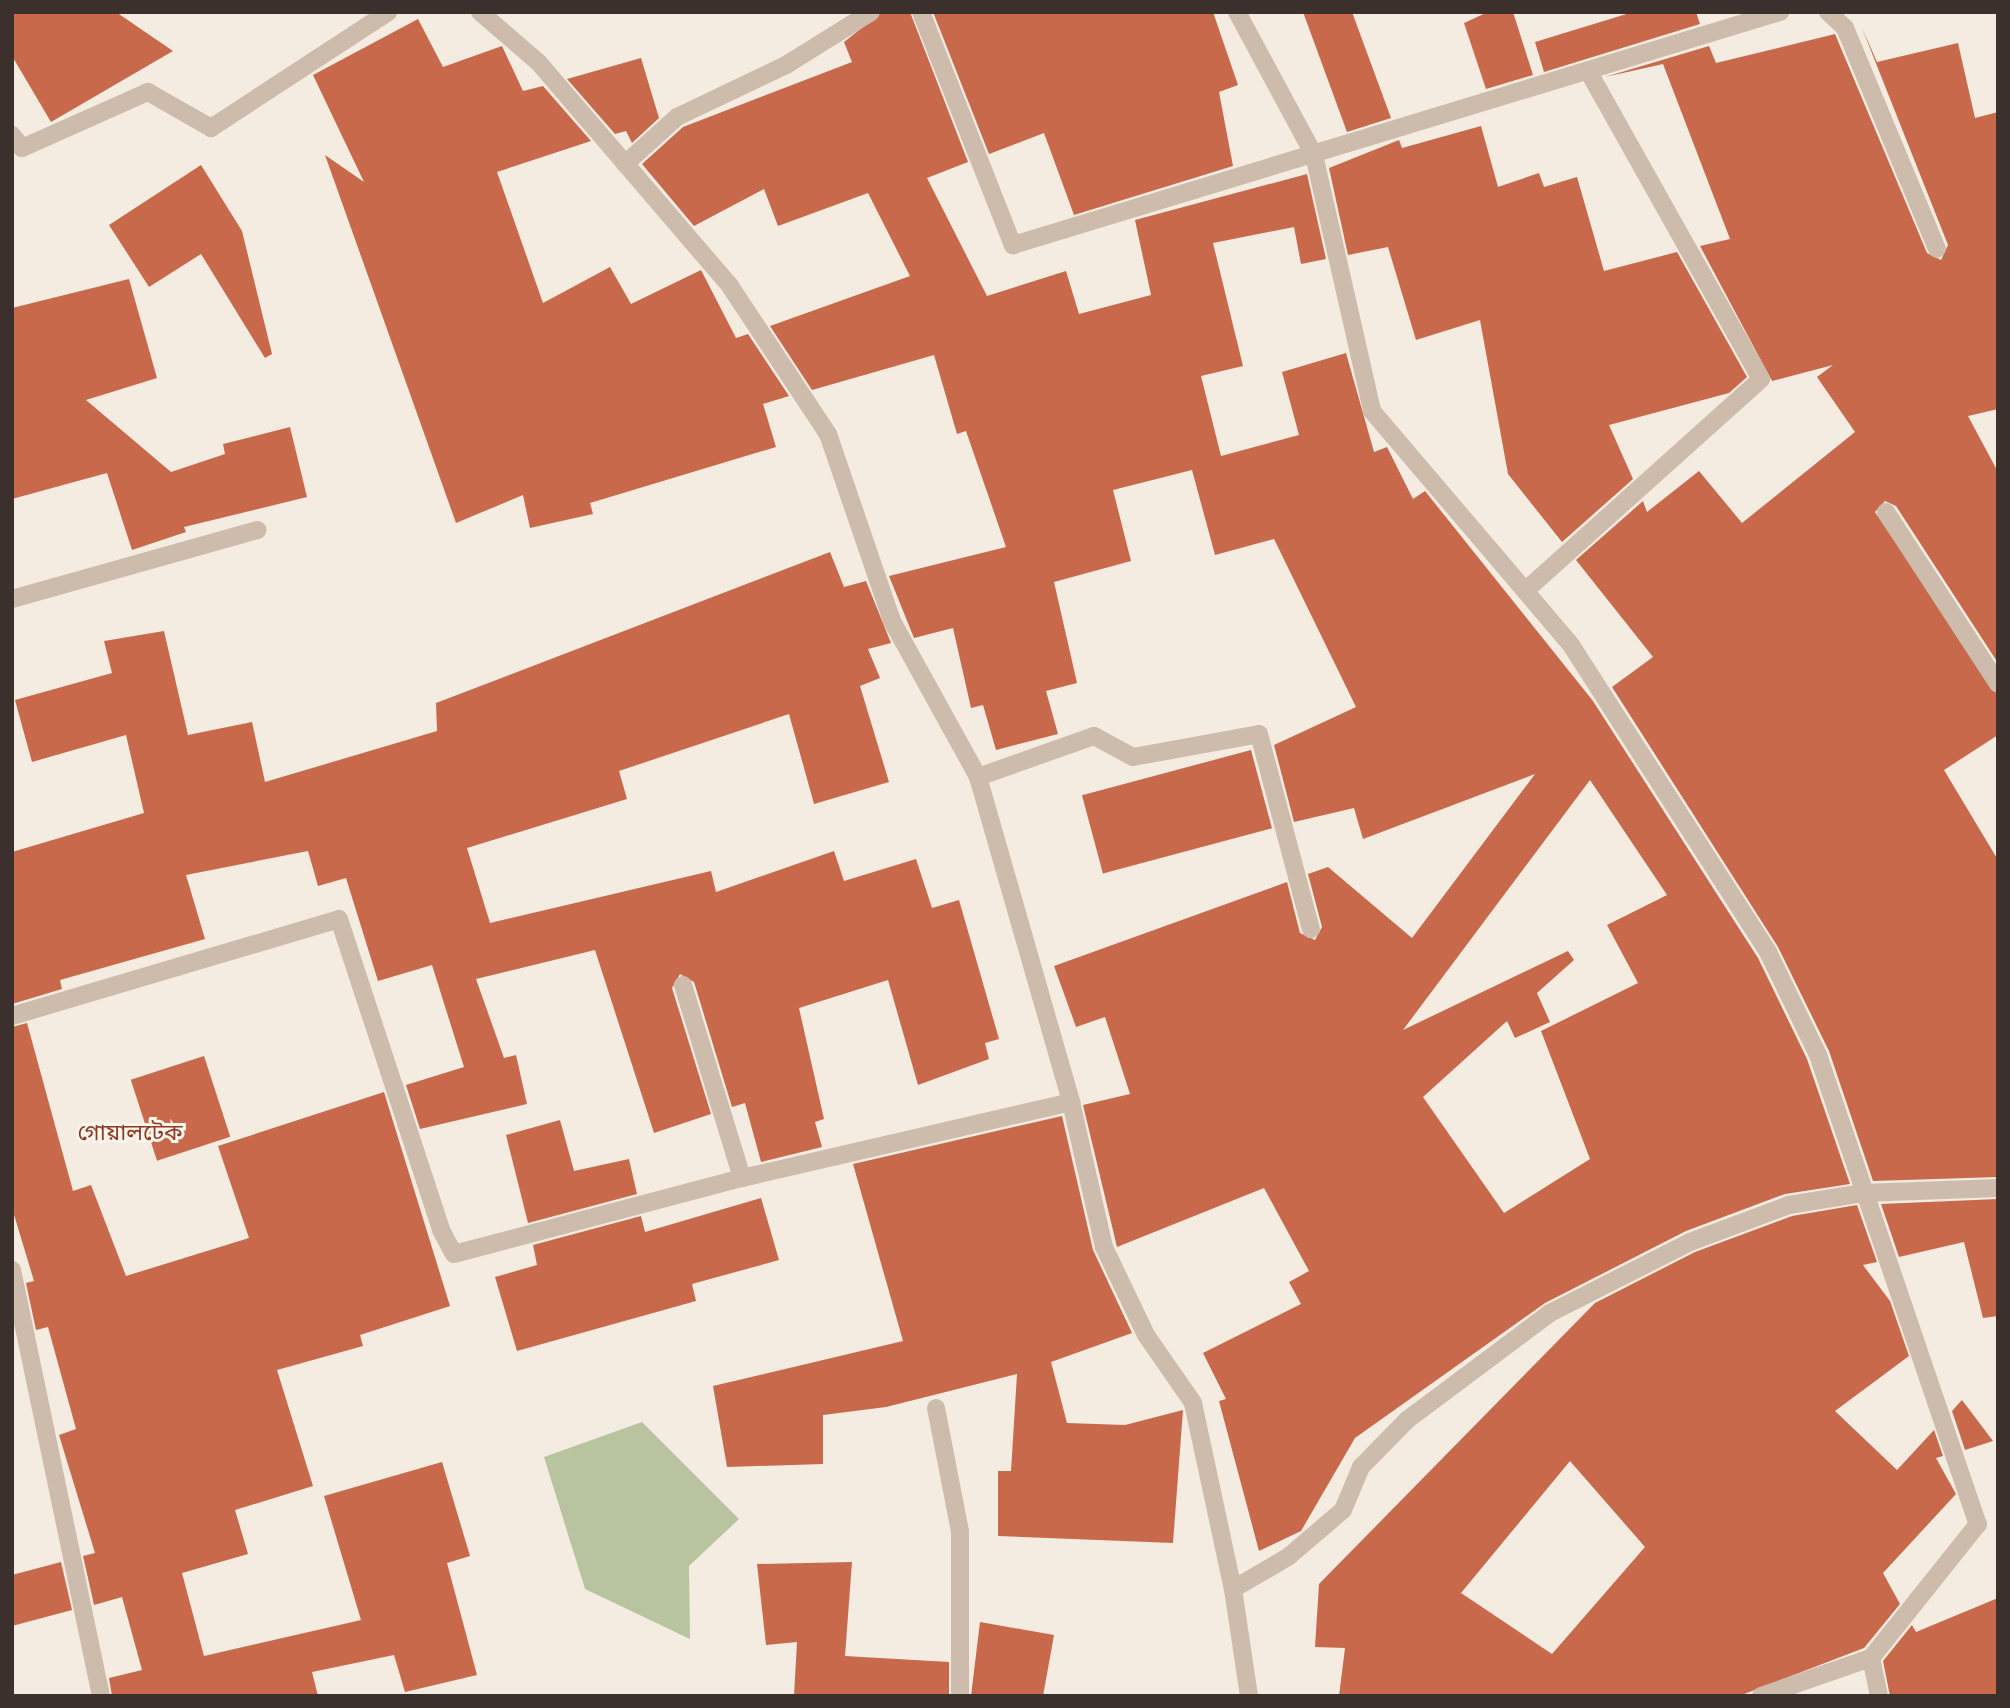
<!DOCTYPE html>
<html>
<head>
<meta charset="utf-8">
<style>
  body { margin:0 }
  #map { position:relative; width:2010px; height:1708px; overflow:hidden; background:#f4ebe1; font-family:"Nunito Sans","Noto Sans Bengali",sans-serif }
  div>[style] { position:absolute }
  .green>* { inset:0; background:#b8c4a0 }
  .building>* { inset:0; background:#c8694b; transform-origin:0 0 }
  .minor>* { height:18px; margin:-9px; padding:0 9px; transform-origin:9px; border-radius:9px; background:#cdbbac }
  span { translate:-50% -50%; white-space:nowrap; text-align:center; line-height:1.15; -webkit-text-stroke:6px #fbf5ee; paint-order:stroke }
  .quarter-label { font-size:23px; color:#8c3b22 }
  .frame { position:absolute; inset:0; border:14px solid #3b302b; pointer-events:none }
</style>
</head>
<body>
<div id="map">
  <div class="green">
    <div style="clip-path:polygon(642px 1422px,739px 1519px,689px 1566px,690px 1639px,585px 1589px,544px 1457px)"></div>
  </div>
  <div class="building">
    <div style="clip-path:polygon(12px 12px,116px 12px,173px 51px,51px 122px,12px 56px)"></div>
    <div style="clip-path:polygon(evenodd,882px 12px,910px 12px,968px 162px,927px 178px,987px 296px,1066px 271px,1079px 314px,1151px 295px,1135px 220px,1307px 174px,1326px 259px,1301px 264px,1294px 227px,1213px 243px,1243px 366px,1201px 376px,1221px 456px,1299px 435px,1282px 372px,1346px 353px,1374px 452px,1387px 447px,1413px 499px,1425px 491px,1593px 701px,1758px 958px,1807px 1059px,1850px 1184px,1785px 1194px,1686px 1231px,1545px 1303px,1355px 1438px,1301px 1531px,1259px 1551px,1219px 1401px,1226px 1399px,1203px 1353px,1301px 1304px,1289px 1282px,1309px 1271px,1264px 1188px,1117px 1247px,1083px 1105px,1130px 1094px,1105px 1017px,1076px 1027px,1054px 966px,1287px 882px,1300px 933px,1315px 940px,1322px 927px,1308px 874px,1328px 867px,1412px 938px,1535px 774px,1363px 839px,1354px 808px,1294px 822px,1274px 745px,1356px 707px,1274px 539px,1215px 555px,1192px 470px,1113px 490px,1131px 561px,1054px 582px,1077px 683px,1046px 691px,1058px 734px,996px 750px,983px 705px,971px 708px,953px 628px,914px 638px,889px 576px,1006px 547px,966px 431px,957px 434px,934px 355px,812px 390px,770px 326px,910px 276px,868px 193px,778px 226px,764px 189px,694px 226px,642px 164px,683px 127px,852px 62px,844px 42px,882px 12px,1590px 780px,1667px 895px,1607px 925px,1638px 983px,1541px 1031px,1590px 1159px,1504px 1213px,1423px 1097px,1507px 1021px,1515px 1038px,1550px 1022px,1537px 993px,1574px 960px,1568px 951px,1403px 1030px,1590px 780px)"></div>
    <div style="clip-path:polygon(933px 12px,1213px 12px,1238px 85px,1219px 92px,1233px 166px,1074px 215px,1044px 133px,989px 154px)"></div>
    <div style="clip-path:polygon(1303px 12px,1352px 12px,1391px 118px,1347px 132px)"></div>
    <div style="clip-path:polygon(1488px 12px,1513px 12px,1533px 75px,1486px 89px,1464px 23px)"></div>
    <div style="clip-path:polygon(1633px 12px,1696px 12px,1700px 24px,1544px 72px,1535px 42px)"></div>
    <div style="clip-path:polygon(418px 19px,443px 67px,502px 46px,523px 91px,543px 86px,591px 141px,497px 172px,543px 303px,610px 267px,631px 304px,701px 270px,736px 338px,748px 334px,789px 396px,763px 404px,776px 447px,590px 503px,593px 514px,530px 528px,523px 495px,456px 523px,325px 155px,364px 182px,313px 75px)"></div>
    <div style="clip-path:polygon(1862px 28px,1877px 62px,1958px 43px,1975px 118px,1998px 112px,1998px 409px,1968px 416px,1998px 472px,1998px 663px,1896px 506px,1885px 501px,1875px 512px,1998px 695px,1998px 735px,1944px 770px,1998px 860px,1998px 1177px,1873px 1181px,1829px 1051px,1778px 947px,1612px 687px,1653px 657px,1576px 560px,1643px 501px,1647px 512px,1699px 471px,1742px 523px,1855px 432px,1817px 377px,1833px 365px,1772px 381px,1700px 246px,1730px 239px,1663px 64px,1605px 77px,1709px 46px,1716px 63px,1835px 34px,1927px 253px,1941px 260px,1948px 245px)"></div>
    <div style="clip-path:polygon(641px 58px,659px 118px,632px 143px,626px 131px,615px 134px,567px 79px)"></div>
    <div style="clip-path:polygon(1481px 126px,1498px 187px,1539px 173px,1544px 187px,1577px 177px,1604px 271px,1677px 252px,1747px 377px,1729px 393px,1609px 425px,1633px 479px,1562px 542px,1508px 474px,1480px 320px,1416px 340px,1388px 247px,1348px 255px,1329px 168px,1399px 140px,1402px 148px)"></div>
    <div style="clip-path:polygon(201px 165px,242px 231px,272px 354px,265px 358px,201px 254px,149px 287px,109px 225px)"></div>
    <div style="clip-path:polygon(129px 279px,157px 378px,86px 400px,171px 472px,225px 454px,223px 444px,290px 427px,307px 497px,184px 527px,186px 532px,132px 550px,107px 473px,12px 499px,12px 308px)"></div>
    <div style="clip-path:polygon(830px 552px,844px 587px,866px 581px,891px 643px,868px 649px,880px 678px,860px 686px,889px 782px,814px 804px,789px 714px,619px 771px,627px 799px,467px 848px,490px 923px,711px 871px,716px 892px,834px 851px,844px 881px,916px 859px,932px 908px,959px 900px,999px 1039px,985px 1043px,989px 1059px,918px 1085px,888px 980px,799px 1008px,824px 1119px,815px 1122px,822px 1147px,761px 1162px,745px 1103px,732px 1107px,694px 982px,680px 974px,672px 988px,711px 1114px,654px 1133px,595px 950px,476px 979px,504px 1058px,516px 1055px,527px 1104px,420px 1129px,406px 1085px,464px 1067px,432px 965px,378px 981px,346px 878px,318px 886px,308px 851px,186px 875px,205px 939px,60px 980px,62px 989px,12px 1004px,12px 852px,144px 813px,126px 735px,32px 762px,15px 700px,112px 673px,104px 641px,164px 631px,188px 735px,252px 722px,265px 782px,437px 731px,436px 703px)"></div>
    <div style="left:1251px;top:750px;width:81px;height:175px;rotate:75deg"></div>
    <div style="clip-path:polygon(27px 1023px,73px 1191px,91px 1185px,126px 1276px,249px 1238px,218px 1146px,384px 1092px,450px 1306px,360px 1335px,363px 1346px,277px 1370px,313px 1486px,235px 1510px,248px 1554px,182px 1573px,204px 1656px,361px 1620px,324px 1496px,442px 1462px,470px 1556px,447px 1563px,477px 1675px,405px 1692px,394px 1655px,312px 1672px,318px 1696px,112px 1696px,109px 1678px,142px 1670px,122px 1597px,94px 1605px,83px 1556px,95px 1553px,59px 1435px,76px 1429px,48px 1327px,36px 1330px,26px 1283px,34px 1281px,12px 1208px,12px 1027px)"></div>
    <div style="left:204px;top:1056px;width:85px;height:77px;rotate:72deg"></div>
    <div style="clip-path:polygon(1062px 1116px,1093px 1250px,1132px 1333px,1051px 1362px,1067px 1423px,1125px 1425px,1183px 1410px,1173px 1543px,998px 1536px,998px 1471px,1011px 1471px,1017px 1374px,886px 1407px,823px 1415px,823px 1464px,727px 1467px,713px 1386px,903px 1341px,853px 1164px)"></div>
    <div style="clip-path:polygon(560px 1120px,574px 1171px,629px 1159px,637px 1194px,528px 1223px,506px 1135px)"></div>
    <div style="clip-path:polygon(761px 1198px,779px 1260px,692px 1284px,696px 1301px,517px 1351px,495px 1277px,537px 1265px,533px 1245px,641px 1216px,645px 1232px)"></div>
    <div style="clip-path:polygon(1998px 1199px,1998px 1316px,1983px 1318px,1964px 1242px,1899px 1257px,1881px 1204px)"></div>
    <div style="clip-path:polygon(evenodd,1857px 1205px,1877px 1262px,1863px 1265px,1890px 1301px,1909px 1356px,1835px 1411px,1897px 1470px,1934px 1430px,1943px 1456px,1936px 1458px,1956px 1494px,1883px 1573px,1900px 1604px,1864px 1648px,1739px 1696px,1339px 1696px,1345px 1648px,1315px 1647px,1319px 1584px,1595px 1303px,1695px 1252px,1792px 1216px,1857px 1205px,1570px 1461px,1645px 1547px,1552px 1654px,1461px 1593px,1570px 1461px)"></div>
    <div style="clip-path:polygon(1962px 1400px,1993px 1441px,1965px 1450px,1952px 1411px)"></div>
    <div style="clip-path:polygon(61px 1562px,72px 1610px,12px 1626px,12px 1575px)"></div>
    <div style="clip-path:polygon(852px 1562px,845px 1656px,949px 1662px,949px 1696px,794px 1696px,797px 1642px,766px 1645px,757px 1564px)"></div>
    <div style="clip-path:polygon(1998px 1598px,1998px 1696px,1890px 1696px,1883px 1661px,1912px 1625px,1916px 1632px)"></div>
    <div style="clip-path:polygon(980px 1622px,1054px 1635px,1043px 1696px,971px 1696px)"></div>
  </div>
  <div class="minor">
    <div style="left:480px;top:12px;width:78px;rotate:40.8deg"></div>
    <div style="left:539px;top:63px;width:294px;rotate:49.4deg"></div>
    <div style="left:730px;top:286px;width:178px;rotate:56.5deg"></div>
    <div style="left:828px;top:434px;width:198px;rotate:71.1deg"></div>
    <div style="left:892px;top:621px;width:178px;rotate:61.1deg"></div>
    <div style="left:978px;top:777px;width:338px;rotate:74deg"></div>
    <div style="left:1071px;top:1102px;width:149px;rotate:77.2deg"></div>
    <div style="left:1104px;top:1247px;width:98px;rotate:64.5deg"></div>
    <div style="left:1146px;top:1335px;width:83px;rotate:55.3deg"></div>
    <div style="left:1193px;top:1403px;width:190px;rotate:77.9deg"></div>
    <div style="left:921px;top:12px;width:251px;rotate:68.5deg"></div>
    <div style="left:1013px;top:245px;width:802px;rotate:-16.9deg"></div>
    <div style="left:1237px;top:12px;width:162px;rotate:61.7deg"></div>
    <div style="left:1314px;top:155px;width:262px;rotate:77.2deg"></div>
    <div style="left:1372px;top:411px;width:307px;rotate:49.6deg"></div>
    <div style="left:1571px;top:645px;width:365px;rotate:57.3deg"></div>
    <div style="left:1768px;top:952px;width:114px;rotate:64.1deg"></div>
    <div style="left:1818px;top:1055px;width:496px;rotate:71.2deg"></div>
    <div style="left:1978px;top:1524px;width:171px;rotate:128.6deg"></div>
    <div style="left:1871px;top:1658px;width:39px;rotate:78deg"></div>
    <div style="left:1828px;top:12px;width:23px;rotate:43deg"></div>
    <div style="left:1845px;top:28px;width:239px;rotate:67.4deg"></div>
    <div style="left:12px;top:135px;width:16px;rotate:52deg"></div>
    <div style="left:22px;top:148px;width:138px;rotate:-24deg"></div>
    <div style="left:148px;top:92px;width:73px;rotate:29.7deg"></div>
    <div style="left:211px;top:128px;width:212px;rotate:-33.2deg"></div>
    <div style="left:625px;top:164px;width:70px;rotate:-42.1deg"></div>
    <div style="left:677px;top:117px;width:121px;rotate:-25.5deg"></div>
    <div style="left:786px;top:65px;width:100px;rotate:-31.9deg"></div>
    <div style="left:1886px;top:512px;width:205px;rotate:56.9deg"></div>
    <div style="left:1525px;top:591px;width:317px;rotate:-41.9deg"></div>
    <div style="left:1761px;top:379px;width:353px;rotate:-119.3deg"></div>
    <div style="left:12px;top:599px;width:255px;rotate:-15.7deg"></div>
    <div style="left:978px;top:777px;width:123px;rotate:-19.5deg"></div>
    <div style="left:1094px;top:736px;width:44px;rotate:28.3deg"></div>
    <div style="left:1133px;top:757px;width:128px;rotate:-10.3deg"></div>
    <div style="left:1259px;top:734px;width:202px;rotate:75.1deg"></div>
    <div style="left:683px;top:985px;width:202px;rotate:73deg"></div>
    <div style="left:742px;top:1178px;width:338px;rotate:-13deg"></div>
    <div style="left:12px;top:1016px;width:341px;rotate:-16.5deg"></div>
    <div style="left:339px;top:919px;width:327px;rotate:71.8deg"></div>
    <div style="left:441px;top:1230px;width:27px;rotate:62deg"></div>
    <div style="left:454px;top:1254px;width:298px;rotate:-14.8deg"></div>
    <div style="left:12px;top:1270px;width:435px;rotate:78.2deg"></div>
    <div style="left:936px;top:1408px;width:126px;rotate:79deg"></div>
    <div style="left:960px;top:1532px;width:164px;rotate:90deg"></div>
    <div style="left:1249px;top:1696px;width:108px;rotate:-98.5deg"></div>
    <div style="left:1233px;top:1589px;width:64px;rotate:-30.2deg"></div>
    <div style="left:1288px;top:1557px;width:72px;rotate:-40.5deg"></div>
    <div style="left:1343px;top:1510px;width:47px;rotate:-67.3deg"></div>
    <div style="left:1361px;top:1467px;width:66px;rotate:-45.6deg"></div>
    <div style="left:1407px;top:1420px;width:179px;rotate:-36.8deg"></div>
    <div style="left:1550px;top:1313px;width:157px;rotate:-26.9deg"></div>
    <div style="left:1690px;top:1242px;width:106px;rotate:-20.5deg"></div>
    <div style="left:1789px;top:1205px;width:75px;rotate:-9.2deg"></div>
    <div style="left:1863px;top:1193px;width:135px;rotate:-2.1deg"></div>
    <div style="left:1761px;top:1696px;width:116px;rotate:-19.1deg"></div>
  </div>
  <div class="quarter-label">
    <span style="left:130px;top:1133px">গোয়ালটেক</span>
  </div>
  <div class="frame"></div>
</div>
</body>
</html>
